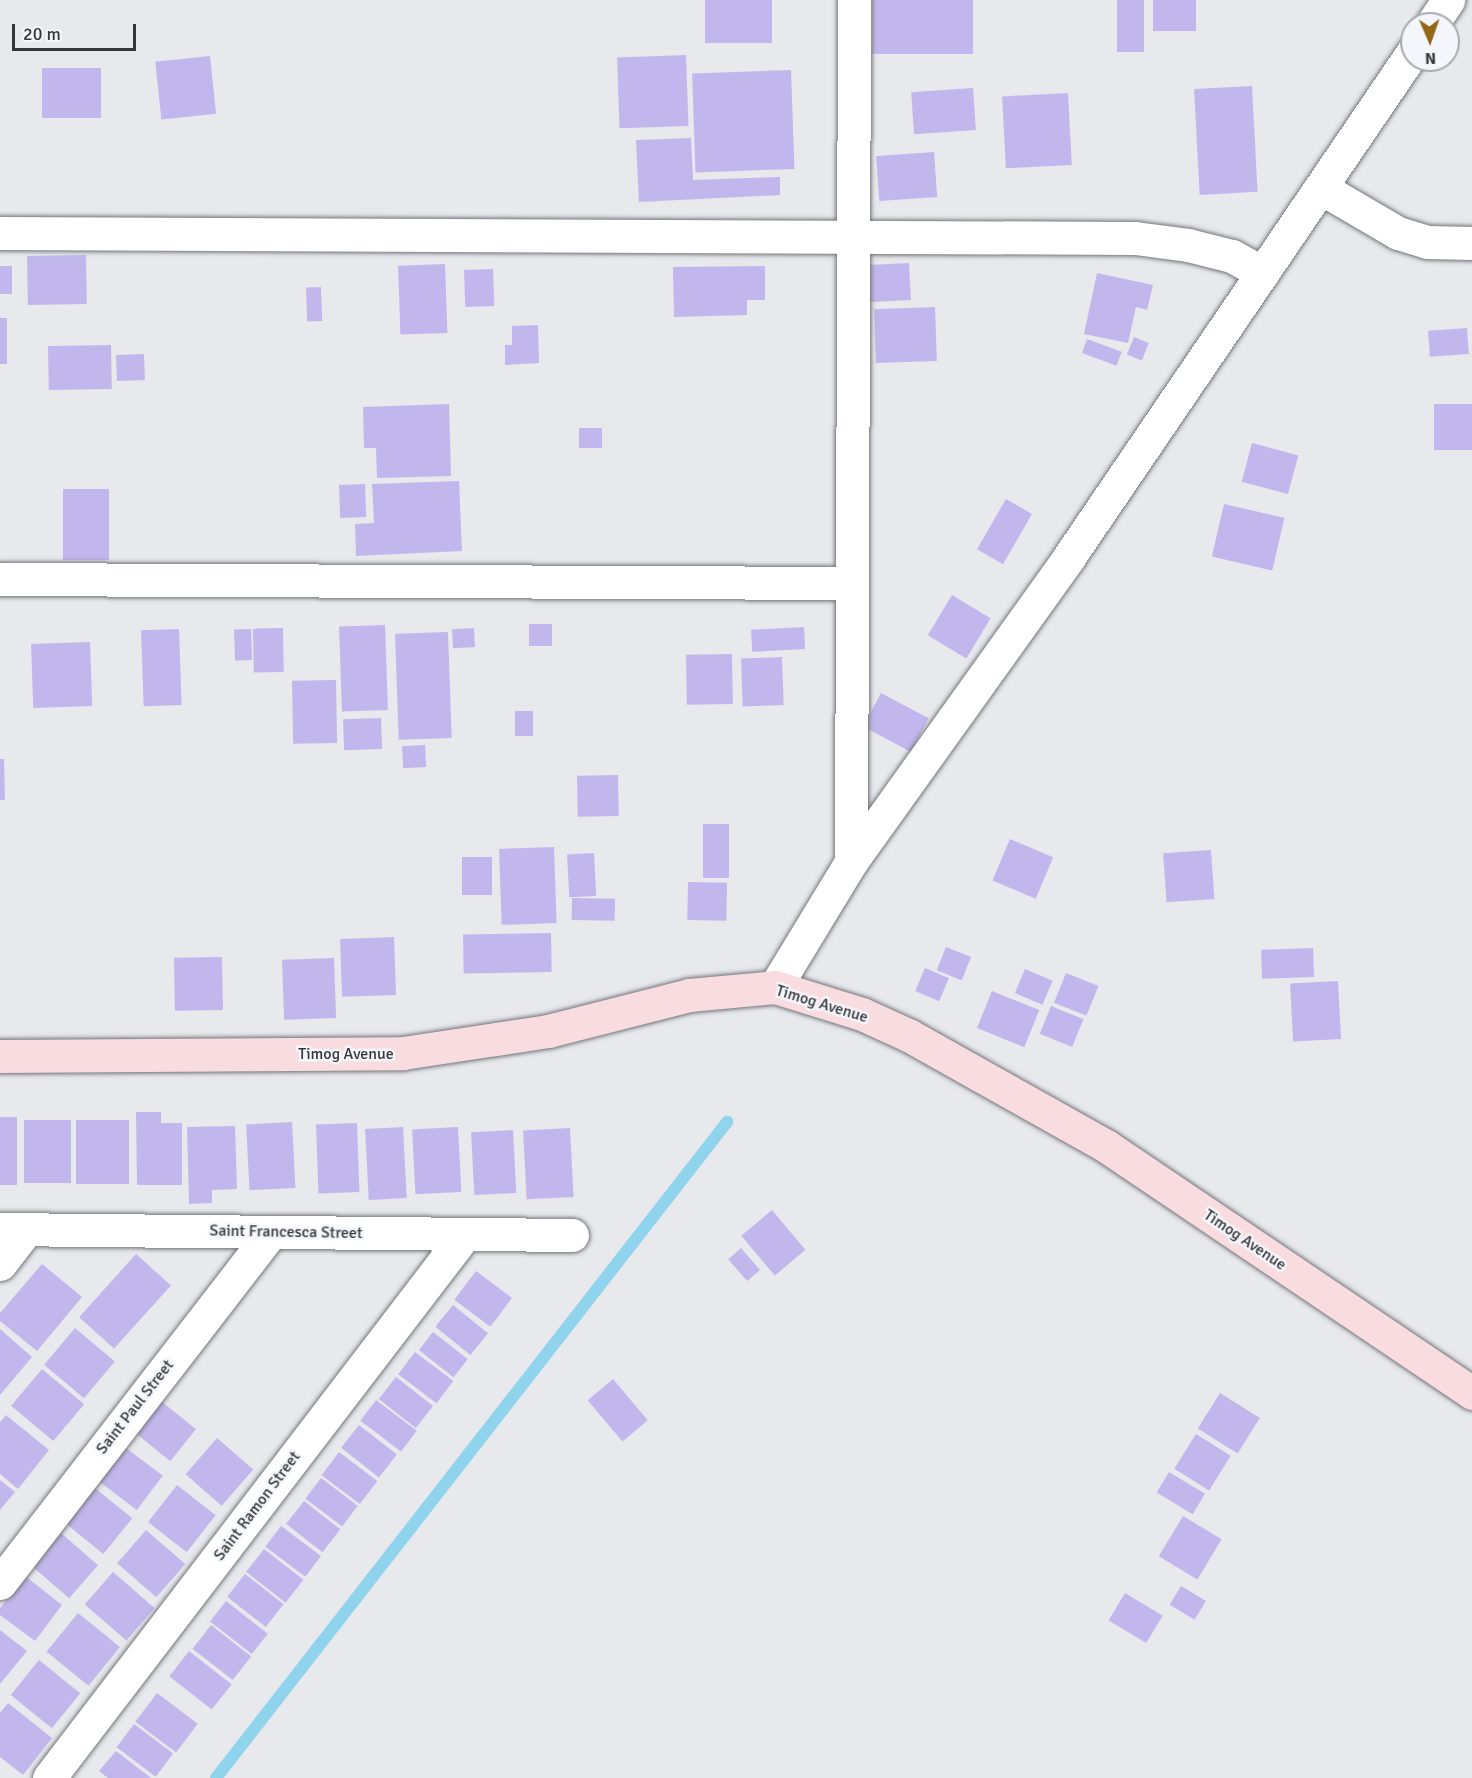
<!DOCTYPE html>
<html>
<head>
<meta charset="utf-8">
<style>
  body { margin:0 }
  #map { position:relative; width:1472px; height:1778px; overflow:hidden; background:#e7e9ed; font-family:Signika,sans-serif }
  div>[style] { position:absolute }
  .stream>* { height:12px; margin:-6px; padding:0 6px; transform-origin:6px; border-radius:6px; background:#90d3ec }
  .building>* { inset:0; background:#c2b7ec; transform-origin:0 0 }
  .roads { filter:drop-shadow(0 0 2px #74767a) drop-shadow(0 0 2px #74767a) }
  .minor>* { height:33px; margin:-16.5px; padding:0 16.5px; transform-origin:16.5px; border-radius:16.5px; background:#fff }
  .major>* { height:33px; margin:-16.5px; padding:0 16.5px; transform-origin:16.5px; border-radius:16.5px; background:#f8dce0 }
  span { translate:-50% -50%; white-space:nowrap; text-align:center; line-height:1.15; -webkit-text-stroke:5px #f4f6fb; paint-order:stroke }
  .street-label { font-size:16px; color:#363738 }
  .north { position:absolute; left:1400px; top:12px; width:60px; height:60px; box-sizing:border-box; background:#f4f6fb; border:2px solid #a8aaad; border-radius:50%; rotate:178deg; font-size:16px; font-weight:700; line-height:24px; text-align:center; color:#363738 }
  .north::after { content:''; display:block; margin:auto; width:21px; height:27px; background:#946714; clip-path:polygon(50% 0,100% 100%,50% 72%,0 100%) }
  .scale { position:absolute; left:12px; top:24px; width:124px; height:27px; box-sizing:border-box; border:3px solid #363738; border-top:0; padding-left:8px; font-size:18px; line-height:21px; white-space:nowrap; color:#363738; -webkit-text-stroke:4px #f4f6fb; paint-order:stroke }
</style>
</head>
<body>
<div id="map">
  <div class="stream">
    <div style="left:216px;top:1778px;width:832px;rotate:-52.08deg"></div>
  </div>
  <div class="building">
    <div style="left:705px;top:0;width:67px;height:43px"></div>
    <div style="left:872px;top:0;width:101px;height:54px"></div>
    <div style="left:1117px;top:0;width:27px;height:52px"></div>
    <div style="left:1153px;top:0;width:43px;height:31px"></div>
    <div style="left:686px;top:55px;width:71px;height:69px;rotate:88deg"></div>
    <div style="left:210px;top:56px;width:58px;height:55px;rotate:84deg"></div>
    <div style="left:42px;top:68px;width:59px;height:50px"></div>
    <div style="left:791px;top:70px;width:99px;height:99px;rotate:88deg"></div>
    <div style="left:1252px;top:86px;width:106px;height:58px;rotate:87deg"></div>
    <div style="left:973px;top:88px;width:42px;height:62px;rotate:86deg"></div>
    <div style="left:1068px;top:93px;width:72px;height:66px;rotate:87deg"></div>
    <div style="clip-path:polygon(691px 138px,693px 180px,780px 177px,780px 195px,639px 202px,636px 140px)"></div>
    <div style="left:934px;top:152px;width:45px;height:58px;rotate:86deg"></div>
    <div style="left:86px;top:255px;width:49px;height:59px;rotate:89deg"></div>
    <div style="left:909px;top:263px;width:37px;height:45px;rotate:87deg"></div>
    <div style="left:445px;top:264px;width:69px;height:47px;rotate:88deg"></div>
    <div style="left:0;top:266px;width:12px;height:28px"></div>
    <div style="clip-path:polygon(765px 266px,765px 300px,747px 300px,747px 315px,674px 317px,673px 267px)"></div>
    <div style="left:493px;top:269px;width:37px;height:29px;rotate:88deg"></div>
    <div style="clip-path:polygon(1097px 273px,1153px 285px,1147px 310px,1136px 307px,1128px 343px,1084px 334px)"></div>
    <div style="left:321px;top:287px;width:34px;height:15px;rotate:88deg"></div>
    <div style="left:935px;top:307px;width:54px;height:61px;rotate:88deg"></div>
    <div style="left:0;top:318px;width:7px;height:46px"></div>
    <div style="clip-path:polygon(538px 325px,539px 363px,505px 365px,505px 345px,512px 345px,512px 326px)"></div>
    <div style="left:1467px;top:328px;width:26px;height:39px;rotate:86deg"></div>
    <div style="left:1134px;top:337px;width:16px;height:19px;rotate:22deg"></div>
    <div style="left:1087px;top:339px;width:37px;height:15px;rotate:20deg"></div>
    <div style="left:111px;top:345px;width:44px;height:63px;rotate:89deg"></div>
    <div style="left:144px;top:354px;width:26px;height:28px;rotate:88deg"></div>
    <div style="clip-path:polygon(449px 404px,451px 476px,377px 478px,376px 448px,364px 448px,363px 407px)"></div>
    <div style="left:1472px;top:404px;width:46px;height:38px;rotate:90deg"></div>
    <div style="left:579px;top:428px;width:23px;height:20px"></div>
    <div style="left:1252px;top:443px;width:48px;height:40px;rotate:15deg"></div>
    <div style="clip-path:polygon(459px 481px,462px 551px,356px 556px,355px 524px,374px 523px,372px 484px)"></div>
    <div style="left:365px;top:484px;width:33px;height:26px;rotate:88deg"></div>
    <div style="left:109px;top:489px;width:71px;height:46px;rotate:90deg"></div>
    <div style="left:1006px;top:499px;width:30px;height:58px;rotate:30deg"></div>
    <div style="left:1224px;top:504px;width:62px;height:54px;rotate:13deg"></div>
    <div style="left:952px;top:595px;width:45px;height:47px;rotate:31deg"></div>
    <div style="left:529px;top:624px;width:23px;height:22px"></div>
    <div style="left:385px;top:625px;width:85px;height:46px;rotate:88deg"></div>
    <div style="left:804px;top:627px;width:22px;height:53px;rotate:87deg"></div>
    <div style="left:283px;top:628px;width:44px;height:30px;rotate:89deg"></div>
    <div style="left:474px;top:628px;width:19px;height:22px;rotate:87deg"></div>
    <div style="left:179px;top:629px;width:76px;height:38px;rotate:88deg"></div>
    <div style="left:251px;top:629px;width:31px;height:17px;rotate:88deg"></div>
    <div style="left:448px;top:632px;width:106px;height:53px;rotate:88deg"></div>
    <div style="left:90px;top:642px;width:64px;height:59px;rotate:88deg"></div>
    <div style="left:732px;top:654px;width:50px;height:46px;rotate:89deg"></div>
    <div style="left:782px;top:657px;width:48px;height:41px;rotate:88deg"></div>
    <div style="left:336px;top:680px;width:63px;height:44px;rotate:89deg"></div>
    <div style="left:881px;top:693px;width:54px;height:38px;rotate:28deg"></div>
    <div style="left:515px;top:711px;width:18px;height:25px"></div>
    <div style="left:381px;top:718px;width:31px;height:38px;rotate:88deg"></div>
    <div style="left:425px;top:745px;width:22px;height:23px;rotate:87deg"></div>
    <div style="clip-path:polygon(0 759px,4px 759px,5px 800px,0 800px)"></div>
    <div style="left:618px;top:775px;width:41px;height:41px;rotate:89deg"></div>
    <div style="left:703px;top:824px;width:26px;height:54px"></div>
    <div style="left:1010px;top:839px;width:47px;height:45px;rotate:23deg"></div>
    <div style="left:554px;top:847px;width:76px;height:55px;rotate:88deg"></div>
    <div style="left:1211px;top:850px;width:49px;height:48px;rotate:86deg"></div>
    <div style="left:594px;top:853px;width:43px;height:27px;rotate:87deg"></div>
    <div style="left:492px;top:857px;width:38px;height:30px;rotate:90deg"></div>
    <div style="left:688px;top:882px;width:39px;height:38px;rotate:1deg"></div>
    <div style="left:572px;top:898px;width:43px;height:22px;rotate:1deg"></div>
    <div style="left:551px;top:933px;width:39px;height:88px;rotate:89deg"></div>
    <div style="left:394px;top:937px;width:58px;height:54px;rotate:88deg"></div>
    <div style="left:946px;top:947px;width:27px;height:25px;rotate:22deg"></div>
    <div style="left:1313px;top:948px;width:29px;height:52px;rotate:88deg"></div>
    <div style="left:222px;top:957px;width:53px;height:48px;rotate:89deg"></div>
    <div style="left:334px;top:958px;width:60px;height:52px;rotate:88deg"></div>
    <div style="left:925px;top:968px;width:26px;height:25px;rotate:23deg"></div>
    <div style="left:1025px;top:969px;width:30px;height:26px;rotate:23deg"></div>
    <div style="left:1066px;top:973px;width:35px;height:32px;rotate:22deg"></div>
    <div style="left:1338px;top:981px;width:58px;height:48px;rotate:87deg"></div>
    <div style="left:992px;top:991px;width:51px;height:40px;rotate:22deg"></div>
    <div style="left:1051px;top:1006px;width:35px;height:30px;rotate:22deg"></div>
    <div style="clip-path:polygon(136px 1112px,161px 1112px,161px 1123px,182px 1123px,182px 1185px,137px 1185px)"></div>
    <div style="left:0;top:1117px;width:17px;height:68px"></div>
    <div style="left:24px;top:1120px;width:47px;height:63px"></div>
    <div style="left:76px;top:1120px;width:53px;height:64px"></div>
    <div style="left:292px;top:1122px;width:66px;height:46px;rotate:87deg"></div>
    <div style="left:357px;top:1123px;width:69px;height:41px;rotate:88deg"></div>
    <div style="clip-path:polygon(235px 1126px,237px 1189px,212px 1190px,212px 1203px,189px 1204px,187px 1127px)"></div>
    <div style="left:403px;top:1127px;width:71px;height:38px;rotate:87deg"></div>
    <div style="left:458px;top:1127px;width:65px;height:46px;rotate:87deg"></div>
    <div style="left:570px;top:1128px;width:69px;height:47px;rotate:87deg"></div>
    <div style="left:513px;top:1130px;width:63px;height:42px;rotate:87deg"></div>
    <div style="left:772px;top:1210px;width:52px;height:40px;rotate:50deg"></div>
    <div style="left:741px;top:1248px;width:29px;height:17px;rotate:49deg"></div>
    <div style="left:136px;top:1254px;width:47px;height:85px;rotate:42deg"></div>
    <div style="clip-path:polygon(42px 1264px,82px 1297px,37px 1351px,0 1321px,0 1313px)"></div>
    <div style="left:476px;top:1271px;width:45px;height:36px;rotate:37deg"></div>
    <div style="left:453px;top:1305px;width:45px;height:28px;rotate:39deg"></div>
    <div style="left:75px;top:1328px;width:52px;height:48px;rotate:40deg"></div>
    <div style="clip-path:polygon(0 1329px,32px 1357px,0 1395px)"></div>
    <div style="left:433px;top:1332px;width:44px;height:23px;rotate:38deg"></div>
    <div style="left:415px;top:1352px;width:48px;height:28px;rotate:37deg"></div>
    <div style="left:42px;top:1369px;width:55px;height:48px;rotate:40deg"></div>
    <div style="left:396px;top:1377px;width:47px;height:28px;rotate:38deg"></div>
    <div style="left:613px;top:1379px;width:54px;height:33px;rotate:50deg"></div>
    <div style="left:1220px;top:1393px;width:47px;height:42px;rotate:32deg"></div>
    <div style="left:376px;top:1400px;width:51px;height:26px;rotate:37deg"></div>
    <div style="left:161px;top:1401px;width:45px;height:41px;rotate:39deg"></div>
    <div style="clip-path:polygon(6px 1415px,49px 1450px,18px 1489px,0 1474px,0 1422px)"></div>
    <div style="left:359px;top:1425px;width:48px;height:29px;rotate:38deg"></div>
    <div style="left:1196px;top:1434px;width:41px;height:41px;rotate:32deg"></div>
    <div style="left:217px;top:1438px;width:48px;height:48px;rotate:41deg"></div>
    <div style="left:126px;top:1448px;width:46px;height:43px;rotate:37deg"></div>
    <div style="left:339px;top:1452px;width:48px;height:29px;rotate:37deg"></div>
    <div style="left:1169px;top:1472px;width:42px;height:24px;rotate:31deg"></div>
    <div style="left:321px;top:1478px;width:46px;height:26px;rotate:37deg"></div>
    <div style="clip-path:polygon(0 1480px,15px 1492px,0 1510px)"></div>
    <div style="left:177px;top:1485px;width:49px;height:47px;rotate:38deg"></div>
    <div style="left:95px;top:1488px;width:48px;height:46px;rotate:39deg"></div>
    <div style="left:304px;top:1501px;width:46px;height:29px;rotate:38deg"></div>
    <div style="left:1183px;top:1516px;width:45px;height:47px;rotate:31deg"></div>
    <div style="left:281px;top:1526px;width:50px;height:26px;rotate:37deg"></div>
    <div style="left:146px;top:1530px;width:52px;height:44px;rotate:41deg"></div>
    <div style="left:61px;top:1533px;width:49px;height:44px;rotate:41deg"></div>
    <div style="left:264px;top:1549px;width:50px;height:29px;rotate:38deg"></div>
    <div style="left:113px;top:1572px;width:55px;height:43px;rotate:41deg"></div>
    <div style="left:245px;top:1574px;width:49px;height:29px;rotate:38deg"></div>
    <div style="clip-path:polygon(25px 1576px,62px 1605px,35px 1641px,0 1615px,0 1608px)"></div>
    <div style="left:1181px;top:1586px;width:29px;height:22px;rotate:31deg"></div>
    <div style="left:1125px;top:1593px;width:44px;height:32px;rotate:31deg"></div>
    <div style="left:226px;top:1601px;width:53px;height:26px;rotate:38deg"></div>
    <div style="left:78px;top:1613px;width:54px;height:50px;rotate:39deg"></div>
    <div style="left:211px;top:1625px;width:51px;height:30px;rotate:38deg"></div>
    <div style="clip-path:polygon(0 1630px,27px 1651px,0 1684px)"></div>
    <div style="left:189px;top:1651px;width:54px;height:32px;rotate:38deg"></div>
    <div style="left:39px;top:1660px;width:53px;height:45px;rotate:39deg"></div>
    <div style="left:157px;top:1693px;width:51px;height:36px;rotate:37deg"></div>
    <div style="clip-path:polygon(8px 1703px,52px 1738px,23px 1775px,0 1757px,0 1713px)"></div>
    <div style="left:134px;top:1724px;width:49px;height:29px;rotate:37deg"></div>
    <div style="clip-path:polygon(116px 1751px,151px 1778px,108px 1778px,99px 1771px)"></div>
  </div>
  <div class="roads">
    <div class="minor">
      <div style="left:1432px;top:24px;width:29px;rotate:-56deg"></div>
      <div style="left:1321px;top:188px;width:89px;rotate:30.3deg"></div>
      <div style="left:1398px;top:233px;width:30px;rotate:17deg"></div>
      <div style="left:1427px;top:242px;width:45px;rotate:1.3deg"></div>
      <div style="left:0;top:233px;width:1135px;rotate:0.25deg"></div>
      <div style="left:1135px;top:238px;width:53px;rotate:7.5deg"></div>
      <div style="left:1188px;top:245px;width:45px;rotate:14deg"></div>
      <div style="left:1232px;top:256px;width:35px;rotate:29deg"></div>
      <div style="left:0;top:579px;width:852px;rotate:0.27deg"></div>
      <div style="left:851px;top:862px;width:862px;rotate:-89.8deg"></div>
      <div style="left:775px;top:987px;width:146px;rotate:-58.7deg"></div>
      <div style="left:851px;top:862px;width:375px;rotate:-54.4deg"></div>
      <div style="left:1069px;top:557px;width:610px;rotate:-55.76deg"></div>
      <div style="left:0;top:1229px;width:572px;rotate:0.6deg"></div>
      <div style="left:0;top:1264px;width:44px;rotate:-52.4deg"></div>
      <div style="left:0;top:1583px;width:443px;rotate:-52.3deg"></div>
      <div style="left:49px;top:1778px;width:685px;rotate:-52.59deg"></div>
    </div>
    <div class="major">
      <div style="left:0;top:1056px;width:403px;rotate:-0.4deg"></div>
      <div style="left:403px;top:1053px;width:147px;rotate:-8.6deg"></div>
      <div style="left:548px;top:1031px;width:146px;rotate:-14.3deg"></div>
      <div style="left:689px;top:995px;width:86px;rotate:-5.3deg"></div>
      <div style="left:775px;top:987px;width:91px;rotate:17.2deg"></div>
      <div style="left:862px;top:1014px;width:53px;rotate:24.6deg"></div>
      <div style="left:910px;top:1036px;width:225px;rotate:29.3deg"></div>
      <div style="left:1106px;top:1146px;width:442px;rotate:34deg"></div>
    </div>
  </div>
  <div class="street-label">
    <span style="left:822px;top:1004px;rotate:17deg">Timog Avenue</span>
    <span style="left:346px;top:1054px">Timog Avenue</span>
    <span style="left:286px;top:1232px;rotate:1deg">Saint Francesca Street</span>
    <span style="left:1245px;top:1240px;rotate:34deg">Timog Avenue</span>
    <span style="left:135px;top:1407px;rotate:-52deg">Saint Paul Street</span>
    <span style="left:257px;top:1506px;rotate:-53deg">Saint Ramon Street</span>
  </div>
  <div class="north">N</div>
  <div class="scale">20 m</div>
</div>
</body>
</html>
